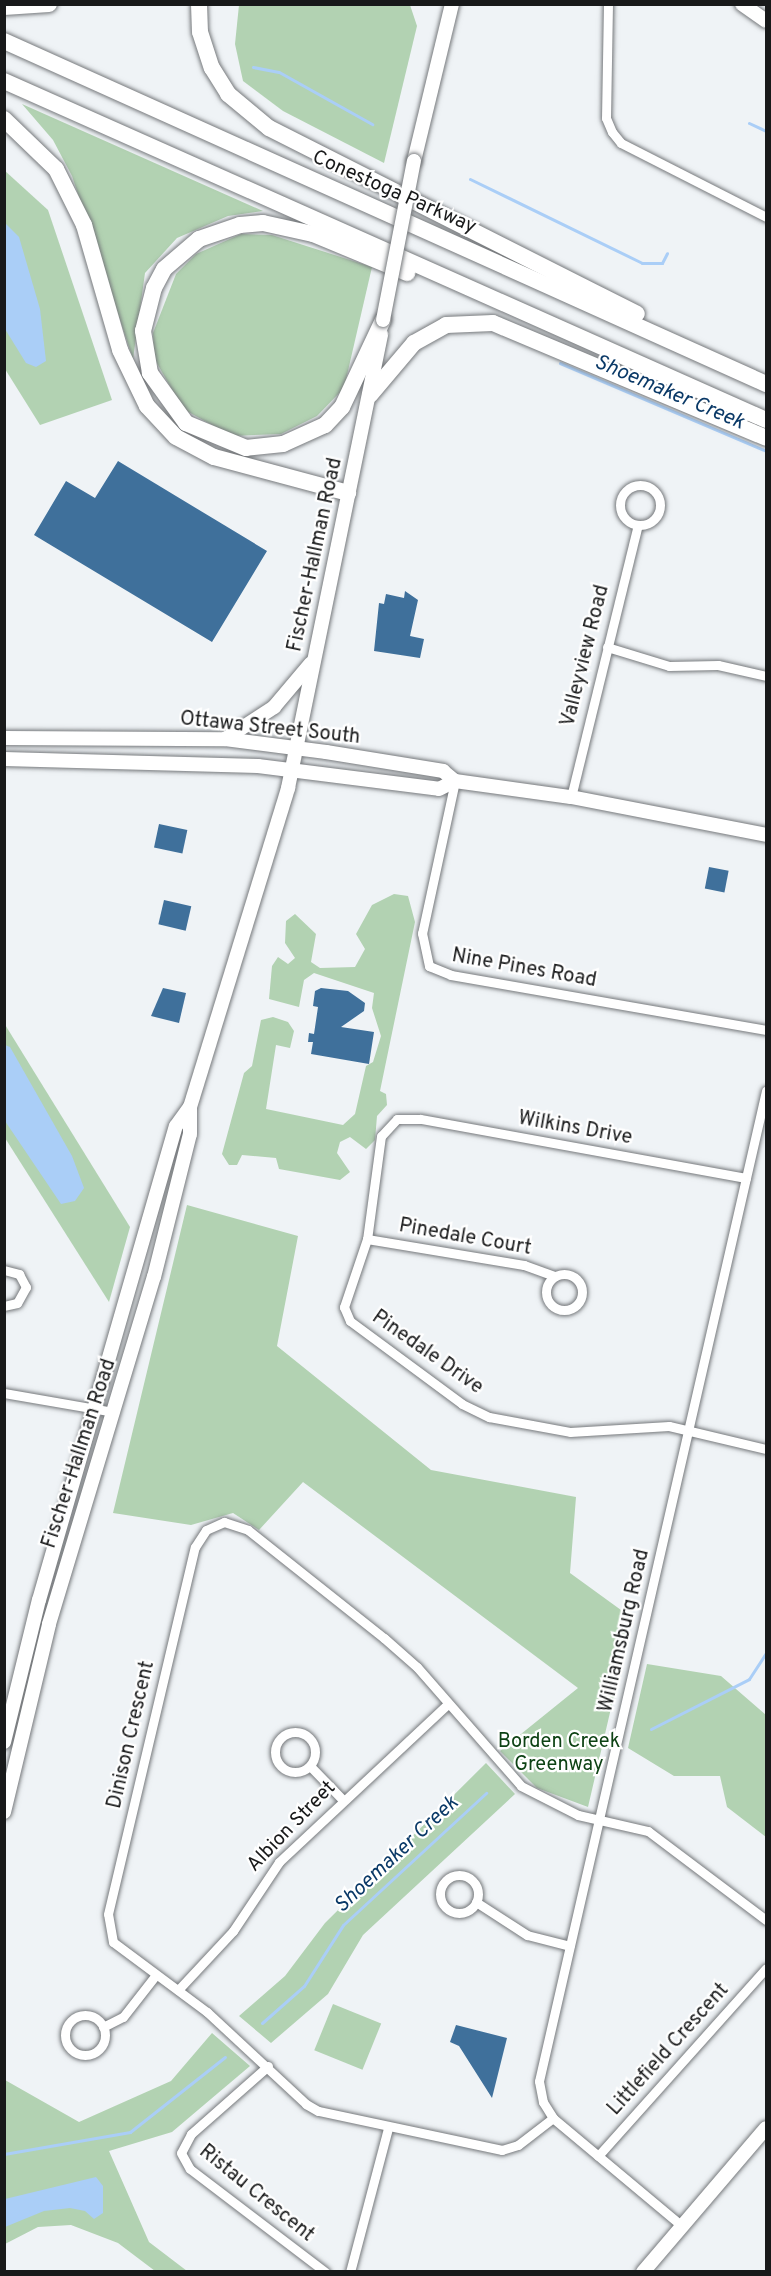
<!DOCTYPE html>
<html>
<head>
<meta charset="utf-8">
<style>
  body { margin:0 }
  #map { position:relative; width:771px; height:2276px; overflow:hidden; background:#eff3f6; font-family:Overpass,sans-serif }
  div>[style] { position:absolute }
  .green>* { inset:0; background:#b2d2b2; transform-origin:0 0 }
  .water>* { inset:0; background:#aacef7 }
  .stream>* { height:3px; margin:-1.5px; padding:0 1.5px; transform-origin:1.5px; border-radius:1.5px; background:#aacef7 }
  .building>* { inset:0; background:#3f709b; transform-origin:0 0 }
  .roads { filter:drop-shadow(0 0 2px #76797c) drop-shadow(0 0 2px #76797c) }
  .street>* { height:9px; margin:-4.5px; padding:0 4.5px; transform-origin:4.5px; border-radius:4.5px; background:#fff }
  .street>.ring { margin:-4.5px; padding:0; box-sizing:content-box; background:none; border:9px solid #fff; border-radius:50% }
  .secondary>* { height:14px; margin:-7px; padding:0 7px; transform-origin:7px; border-radius:7px; background:#fff }
  .highway>* { height:16px; margin:-8px; padding:0 8px; transform-origin:8px; border-radius:8px; background:#fff }
  .bridges { filter:drop-shadow(0 0 2px #76797c) drop-shadow(0 0 2px #76797c) }
  .secondary-bridge>* { height:14px; margin:-7px; padding:0 7px; transform-origin:7px; border-radius:7px; background:#fff }
  span { translate:-50% -50%; white-space:nowrap; text-align:center; line-height:1.15; -webkit-text-stroke:4.5px #fff; paint-order:stroke }
  .street-label { font-size:20px; color:#18191a }
  .park-label { font-size:20px; color:#0d4214 }
  .water-label { font-size:21px; color:#0a3967; font-style:italic }
  .frame { position:absolute; inset:0; border:6px solid #18191a; pointer-events:none }
</style>
</head>
<body>
<div id="map">
  <div class="green">
    <div style="clip-path:polygon(239px 5px,410px 5px,417px 26px,384px 163px,283px 111px,243px 81px,235px 44px)"></div>
    <div style="clip-path:polygon(22px 104px,263px 211px,228px 216px,177px 238px,145px 273px,133px 359px,72px 176px,53px 140px)"></div>
    <div style="clip-path:polygon(4px 170px,48px 210px,112px 400px,40px 425px,5px 369px)"></div>
    <div style="clip-path:polygon(241px 234px,272px 235px,372px 267px,344px 388px,317px 416px,281px 434px,232px 436px,183px 409px,154px 358px,153px 333px,176px 274px,196px 254px)"></div>
    <div style="clip-path:polygon(394px 894px,408px 896px,415px 922px,380px 1091px,386px 1094px,387px 1105px,377px 1116px,375px 1140px,366px 1149px,350px 1137px,340px 1142px,337px 1153px,350px 1172px,340px 1180px,279px 1169px,276px 1158px,242px 1155px,237px 1165px,229px 1165px,222px 1154px,244px 1073px,252px 1066px,261px 1020px,273px 1017px,288px 1022px,294px 1031px,290px 1048px,276px 1045px,266px 1109px,343px 1125px,355px 1114px,366px 1066px,373px 1062px,381px 1036px,372px 1008px,374px 993px,314px 973px,304px 980px,299px 1007px,269px 999px,272px 966px,278px 957px,288px 964px,295px 958px,285px 943px,286px 921px,295px 914px,316px 934px,311px 962px,320px 968px,355px 967px,365px 949px,356px 934px,372px 905px)"></div>
    <div style="clip-path:polygon(4px 1023px,130px 1227px,109px 1302px,5px 1138px)"></div>
    <div style="clip-path:polygon(187px 1205px,298px 1236px,277px 1346px,431px 1470px,576px 1497px,570px 1573px,632px 1618px,588px 1807px,537px 1788px,500px 1751px,578px 1688px,303px 1482px,259px 1530px,233px 1513px,191px 1525px,113px 1513px)"></div>
    <div style="clip-path:polygon(647px 1664px,721px 1676px,766px 1715px,766px 1837px,727px 1807px,720px 1776px,674px 1776px,628px 1748px)"></div>
    <div style="clip-path:polygon(486px 1763px,515px 1794px,363px 1935px,328px 1994px,271px 2043px,239px 2016px,285px 1976px,325px 1923px)"></div>
    <div style="left:333px;top:2004px;width:52px;height:50px;rotate:22deg"></div>
    <div style="clip-path:polygon(212px 2033px,250px 2066px,172px 2132px,109px 2151px,149px 2242px,187px 2271px,155px 2271px,118px 2243px,71px 2225px,38px 2227px,5px 2244px,5px 2080px,79px 2122px,171px 2081px)"></div>
  </div>
  <div class="water">
    <div style="clip-path:polygon(4px 222px,19px 237px,40px 309px,46px 361px,36px 367px,26px 363px,5px 329px)"></div>
    <div style="clip-path:polygon(5px 1045px,10px 1047px,72px 1156px,84px 1188px,75px 1201px,61px 1204px,5px 1121px)"></div>
    <div style="clip-path:polygon(96px 2177px,103px 2186px,103px 2213px,94px 2219px,85px 2211px,70px 2208px,44px 2211px,5px 2227px,5px 2199px)"></div>
  </div>
  <div class="stream">
    <div style="left:253px;top:67px;width:26px;rotate:11deg"></div>
    <div style="left:279px;top:72px;width:107px;rotate:29.2deg"></div>
    <div style="left:749px;top:123px;width:19px;rotate:25deg"></div>
    <div style="left:470px;top:179px;width:191px;rotate:26deg"></div>
    <div style="left:642px;top:263px;width:20px"></div>
    <div style="left:662px;top:263px;width:11px;rotate:-63deg"></div>
    <div style="left:560px;top:363px;width:224px;rotate:23.1deg"></div>
    <div style="left:651px;top:1729px;width:110px;rotate:-27deg"></div>
    <div style="left:749px;top:1679px;width:31px;rotate:-57deg"></div>
    <div style="left:262px;top:2023px;width:56px;rotate:-41.4deg"></div>
    <div style="left:304px;top:1986px;width:72px;rotate:-57.4deg"></div>
    <div style="left:343px;top:1925px;width:195px;rotate:-42.7deg"></div>
    <div style="left:4px;top:2154px;width:128px;rotate:-9.9deg"></div>
    <div style="left:130px;top:2132px;width:121px;rotate:-38.3deg"></div>
  </div>
  <div class="building">
    <div style="clip-path:polygon(118px 461px,267px 551px,212px 642px,34px 535px,66px 481px,95px 498px)"></div>
    <div style="clip-path:polygon(405px 591px,418px 600px,410px 636px,424px 639px,420px 658px,374px 651px,379px 603px,384px 604px,386px 594px,404px 598px)"></div>
    <div style="left:159px;top:824px;width:29px;height:24px;rotate:12deg"></div>
    <div style="left:709px;top:867px;width:20px;height:22px;rotate:11deg"></div>
    <div style="left:164px;top:900px;width:28px;height:25px;rotate:13deg"></div>
    <div style="clip-path:polygon(163px 988px,186px 993px,179px 1023px,151px 1016px)"></div>
    <div style="clip-path:polygon(321px 988px,348px 991px,365px 1003px,364px 1011px,341px 1027px,374px 1032px,369px 1064px,311px 1054px,313px 1042px,308px 1042px,309px 1033px,314px 1034px,318px 1007px,313px 1006px,315px 991px)"></div>
    <div style="clip-path:polygon(456px 2025px,507px 2038px,492px 2098px,459px 2046px,450px 2042px)"></div>
  </div>
  <div class="roads">
    <div class="street">
      <div style="left:608px;top:4px;width:114px;rotate:91deg"></div>
      <div style="left:606px;top:118px;width:15px;rotate:67deg"></div>
      <div style="left:612px;top:132px;width:14px;rotate:51deg"></div>
      <div style="left:621px;top:143px;width:163px;rotate:27deg"></div>
      <div class="ring" style="left:620px;top:485px;width:31px;height:31px"></div>
      <div style="left:607px;top:647px;width:65px;rotate:17deg"></div>
      <div style="left:669px;top:666px;width:49px;rotate:-1.2deg"></div>
      <div style="left:718px;top:665px;width:49px;rotate:12.9deg"></div>
      <div style="left:455px;top:781px;width:156px;rotate:102.2deg"></div>
      <div style="left:422px;top:933px;width:34px;rotate:78deg"></div>
      <div style="left:429px;top:966px;width:24px;rotate:22deg"></div>
      <div style="left:451px;top:975px;width:320px;rotate:9.9deg"></div>
      <div style="left:571px;top:797px;width:280px;rotate:-76.2deg"></div>
      <div style="left:746px;top:1178px;width:331px;rotate:-169.7deg"></div>
      <div style="left:420px;top:1119px;width:23px;rotate:180deg"></div>
      <div style="left:397px;top:1119px;width:23px;rotate:133deg"></div>
      <div style="left:381px;top:1136px;width:104px;rotate:97.7deg"></div>
      <div style="left:367px;top:1239px;width:72px;rotate:108.7deg"></div>
      <div style="left:344px;top:1307px;width:15px;rotate:67deg"></div>
      <div style="left:350px;top:1321px;width:139px;rotate:36.5deg"></div>
      <div style="left:462px;top:1404px;width:30px;rotate:26deg"></div>
      <div style="left:489px;top:1417px;width:82px;rotate:10.5deg"></div>
      <div style="left:570px;top:1432px;width:99px;rotate:-3.5deg"></div>
      <div style="left:669px;top:1426px;width:100px;rotate:13.3deg"></div>
      <div style="left:367px;top:1239px;width:159px;rotate:9.4deg"></div>
      <div style="left:524px;top:1265px;width:33px;rotate:20deg"></div>
      <div style="left:4px;top:1270px;width:16px;rotate:15deg"></div>
      <div style="left:19px;top:1274px;width:15px;rotate:62deg"></div>
      <div style="left:26px;top:1287px;width:18px;rotate:119deg"></div>
      <div style="left:17px;top:1303px;width:13px;rotate:167deg"></div>
      <div class="ring" style="left:546px;top:1274px;width:27px;height:27px"></div>
      <div style="left:4px;top:1393px;width:112px;rotate:9.8deg"></div>
      <div class="ring" style="left:275px;top:1732px;width:31px;height:31px"></div>
      <div style="left:310px;top:1766px;width:47px;rotate:45.9deg"></div>
      <div class="ring" style="left:440px;top:1875px;width:29px;height:29px"></div>
      <div style="left:476px;top:1902px;width:61px;rotate:32.9deg"></div>
      <div style="left:527px;top:1935px;width:44px;rotate:14.3deg"></div>
      <div style="left:178px;top:1990px;width:81px;rotate:-47deg"></div>
      <div style="left:233px;top:1931px;width:83px;rotate:-56.3deg"></div>
      <div style="left:279px;top:1862px;width:231px;rotate:-43.1deg"></div>
      <div class="ring" style="left:65px;top:2015px;width:31px;height:31px"></div>
      <div style="left:103px;top:2027px;width:22px;rotate:-27deg"></div>
      <div style="left:123px;top:2017px;width:52px;rotate:-52deg"></div>
      <div style="left:268px;top:2066px;width:103px;rotate:138.6deg"></div>
      <div style="left:191px;top:2134px;width:21px;rotate:118deg"></div>
      <div style="left:181px;top:2153px;width:18px;rotate:61deg"></div>
      <div style="left:190px;top:2169px;width:170px;rotate:37.3deg"></div>
      <div style="left:553px;top:2118px;width:44px;rotate:142.4deg"></div>
      <div style="left:518px;top:2145px;width:17px;rotate:163deg"></div>
      <div style="left:502px;top:2150px;width:188px;rotate:-168deg"></div>
      <div style="left:318px;top:2111px;width:14px;rotate:-150deg"></div>
      <div style="left:306px;top:2104px;width:135px;rotate:-137.1deg"></div>
      <div style="left:207px;top:2012px;width:117px;rotate:-143.3deg"></div>
      <div style="left:113px;top:1942px;width:28px;rotate:-100deg"></div>
      <div style="left:108px;top:1914px;width:377px;rotate:-76.7deg"></div>
      <div style="left:195px;top:1547px;width:20px;rotate:-57deg"></div>
      <div style="left:206px;top:1530px;width:20px;rotate:-24deg"></div>
      <div style="left:224px;top:1522px;width:25px;rotate:18deg"></div>
      <div style="left:248px;top:1530px;width:174px;rotate:38.5deg"></div>
      <div style="left:384px;top:1638px;width:44px;rotate:41.3deg"></div>
      <div style="left:417px;top:1667px;width:158px;rotate:48.8deg"></div>
      <div style="left:521px;top:1786px;width:64px;rotate:27deg"></div>
      <div style="left:578px;top:1815px;width:72px;rotate:12.9deg"></div>
      <div style="left:648px;top:1831px;width:148px;rotate:37deg"></div>
      <div style="left:598px;top:2156px;width:252px;rotate:-48.2deg"></div>
      <div style="left:682px;top:2226px;width:168px;rotate:-140.1deg"></div>
      <div style="left:553px;top:2118px;width:19px;rotate:-122deg"></div>
      <div style="left:543px;top:2102px;width:21px;rotate:-101deg"></div>
      <div style="left:539px;top:2081px;width:1016px;rotate:-77.09deg"></div>
      <div style="left:350px;top:2272px;width:149px;rotate:-75.2deg"></div>
    </div>
    <div class="secondary">
      <div style="left:742px;top:4px;width:29px;rotate:35deg"></div>
      <div style="left:414px;top:161px;width:162px;rotate:-76.4deg"></div>
      <div style="left:4px;top:738px;width:221px;rotate:0.3deg"></div>
      <div style="left:225px;top:739px;width:102px;rotate:7.3deg"></div>
      <div style="left:326px;top:752px;width:119px;rotate:9.2deg"></div>
      <div style="left:443px;top:771px;width:16px;rotate:40deg"></div>
      <div style="left:455px;top:781px;width:117px;rotate:7.9deg"></div>
      <div style="left:571px;top:797px;width:199px;rotate:11deg"></div>
      <div style="left:225px;top:739px;width:59px;rotate:-33.1deg"></div>
      <div style="left:274px;top:707px;width:57px;rotate:-49.9deg"></div>
      <div style="left:4px;top:759px;width:254px;rotate:1.6deg"></div>
      <div style="left:258px;top:766px;width:182px;rotate:7.2deg"></div>
      <div style="left:439px;top:789px;width:18px;rotate:-27deg"></div>
      <div style="left:4px;top:1742px;width:146px;rotate:-76.2deg"></div>
      <div style="left:39px;top:1600px;width:493px;rotate:-73.9deg"></div>
      <div style="left:176px;top:1126px;width:24px;rotate:-54deg"></div>
      <div style="left:4px;top:1812px;width:193px;rotate:-76.5deg"></div>
      <div style="left:49px;top:1624px;width:363px;rotate:-73.2deg"></div>
      <div style="left:154px;top:1277px;width:147px;rotate:-75.9deg"></div>
      <div style="left:190px;top:1134px;width:27px;rotate:-90deg"></div>
      <div style="left:190px;top:1107px;width:334px;rotate:-72.9deg"></div>
      <div style="left:288px;top:788px;width:463px;rotate:-78.4deg"></div>
      <div style="left:643px;top:2272px;width:189px;rotate:-49.5deg"></div>
    </div>
    <div class="highway">
      <div style="left:199px;top:4px;width:28px;rotate:88deg"></div>
      <div style="left:200px;top:32px;width:38px;rotate:72deg"></div>
      <div style="left:212px;top:68px;width:31px;rotate:58deg"></div>
      <div style="left:228px;top:94px;width:53px;rotate:39.7deg"></div>
      <div style="left:269px;top:128px;width:412px;rotate:26.8deg"></div>
      <div style="left:4px;top:7px;width:45px;rotate:-3.8deg"></div>
      <div style="left:4px;top:41px;width:836px;rotate:24.23deg"></div>
      <div style="left:4px;top:81px;width:834px;rotate:23.98deg"></div>
      <div style="left:4px;top:119px;width:72px;rotate:43.9deg"></div>
      <div style="left:56px;top:169px;width:63px;rotate:63.4deg"></div>
      <div style="left:84px;top:225px;width:130px;rotate:73.9deg"></div>
      <div style="left:120px;top:350px;width:62px;rotate:64.3deg"></div>
      <div style="left:147px;top:406px;width:42px;rotate:46.9deg"></div>
      <div style="left:176px;top:437px;width:43px;rotate:27.8deg"></div>
      <div style="left:214px;top:457px;width:139px;rotate:15deg"></div>
      <div style="left:383px;top:320px;width:96px;rotate:115.2deg"></div>
      <div style="left:342px;top:407px;width:25px;rotate:133deg"></div>
      <div style="left:325px;top:425px;width:46px;rotate:155.7deg"></div>
      <div style="left:283px;top:444px;width:37px;rotate:174deg"></div>
      <div style="left:246px;top:448px;width:65px;rotate:-157.4deg"></div>
      <div style="left:186px;top:423px;width:62px;rotate:-125.8deg"></div>
      <div style="left:150px;top:373px;width:43px;rotate:-99.5deg"></div>
      <div style="left:143px;top:331px;width:44px;rotate:-75.7deg"></div>
      <div style="left:154px;top:288px;width:21px;rotate:-62deg"></div>
      <div style="left:164px;top:269px;width:46px;rotate:-40.6deg"></div>
      <div style="left:199px;top:239px;width:43px;rotate:-18.9deg"></div>
      <div style="left:240px;top:225px;width:23px;rotate:-5deg"></div>
      <div style="left:263px;top:223px;width:51px;rotate:12.4deg"></div>
      <div style="left:313px;top:234px;width:102px;rotate:22.5deg"></div>
      <div style="left:370px;top:395px;width:68px;rotate:-49.8deg"></div>
      <div style="left:414px;top:343px;width:37px;rotate:-29deg"></div>
      <div style="left:446px;top:325px;width:47px;rotate:-2.4deg"></div>
      <div style="left:493px;top:323px;width:296px;rotate:22.8deg"></div>
    </div>
  </div>
  <div class="bridges">
    <div class="secondary-bridge">
      <div style="left:383px;top:320px;width:162px;rotate:-79deg"></div>
    </div>
  </div>
  <div class="street-label">
    <span style="left:394px;top:193px;rotate:24deg">Conestoga Parkway</span>
    <span style="left:316px;top:555px;rotate:-78deg">Fischer-Hallman Road</span>
    <span style="left:586px;top:656px;rotate:-76deg">Valleyview Road</span>
    <span style="left:270px;top:729px;rotate:6deg">Ottawa Street South</span>
    <span style="left:524px;top:969px;rotate:10deg">Nine Pines Road</span>
    <span style="left:575px;top:1129px;rotate:10deg">Wilkins Drive</span>
    <span style="left:465px;top:1238px;rotate:10deg">Pinedale Court</span>
    <span style="left:427px;top:1353px;rotate:35deg">Pinedale Drive</span>
    <span style="left:80px;top:1454px;rotate:-72deg">Fischer-Hallman Road</span>
    <span style="left:625px;top:1631px;rotate:-77deg">Williamsburg Road</span>
    <span style="left:132px;top:1735px;rotate:-77deg">Dinison Crescent</span>
    <span style="left:292px;top:1827px;rotate:-46deg">Albion Street</span>
    <span style="left:669px;top:2050px;rotate:-48deg">Littlefield Crescent</span>
    <span style="left:256px;top:2194px;rotate:39deg">Ristau Crescent</span>
  </div>
  <div class="park-label">
    <span style="left:559px;top:1754px">Borden Creek<br>Greenway</span>
  </div>
  <div class="water-label">
    <span style="left:669px;top:393px;rotate:23deg">Shoemaker Creek</span>
    <span style="left:397px;top:1855px;rotate:-43deg">Shoemaker Creek</span>
  </div>
  <div class="frame"></div>
</div>
</body>
</html>
